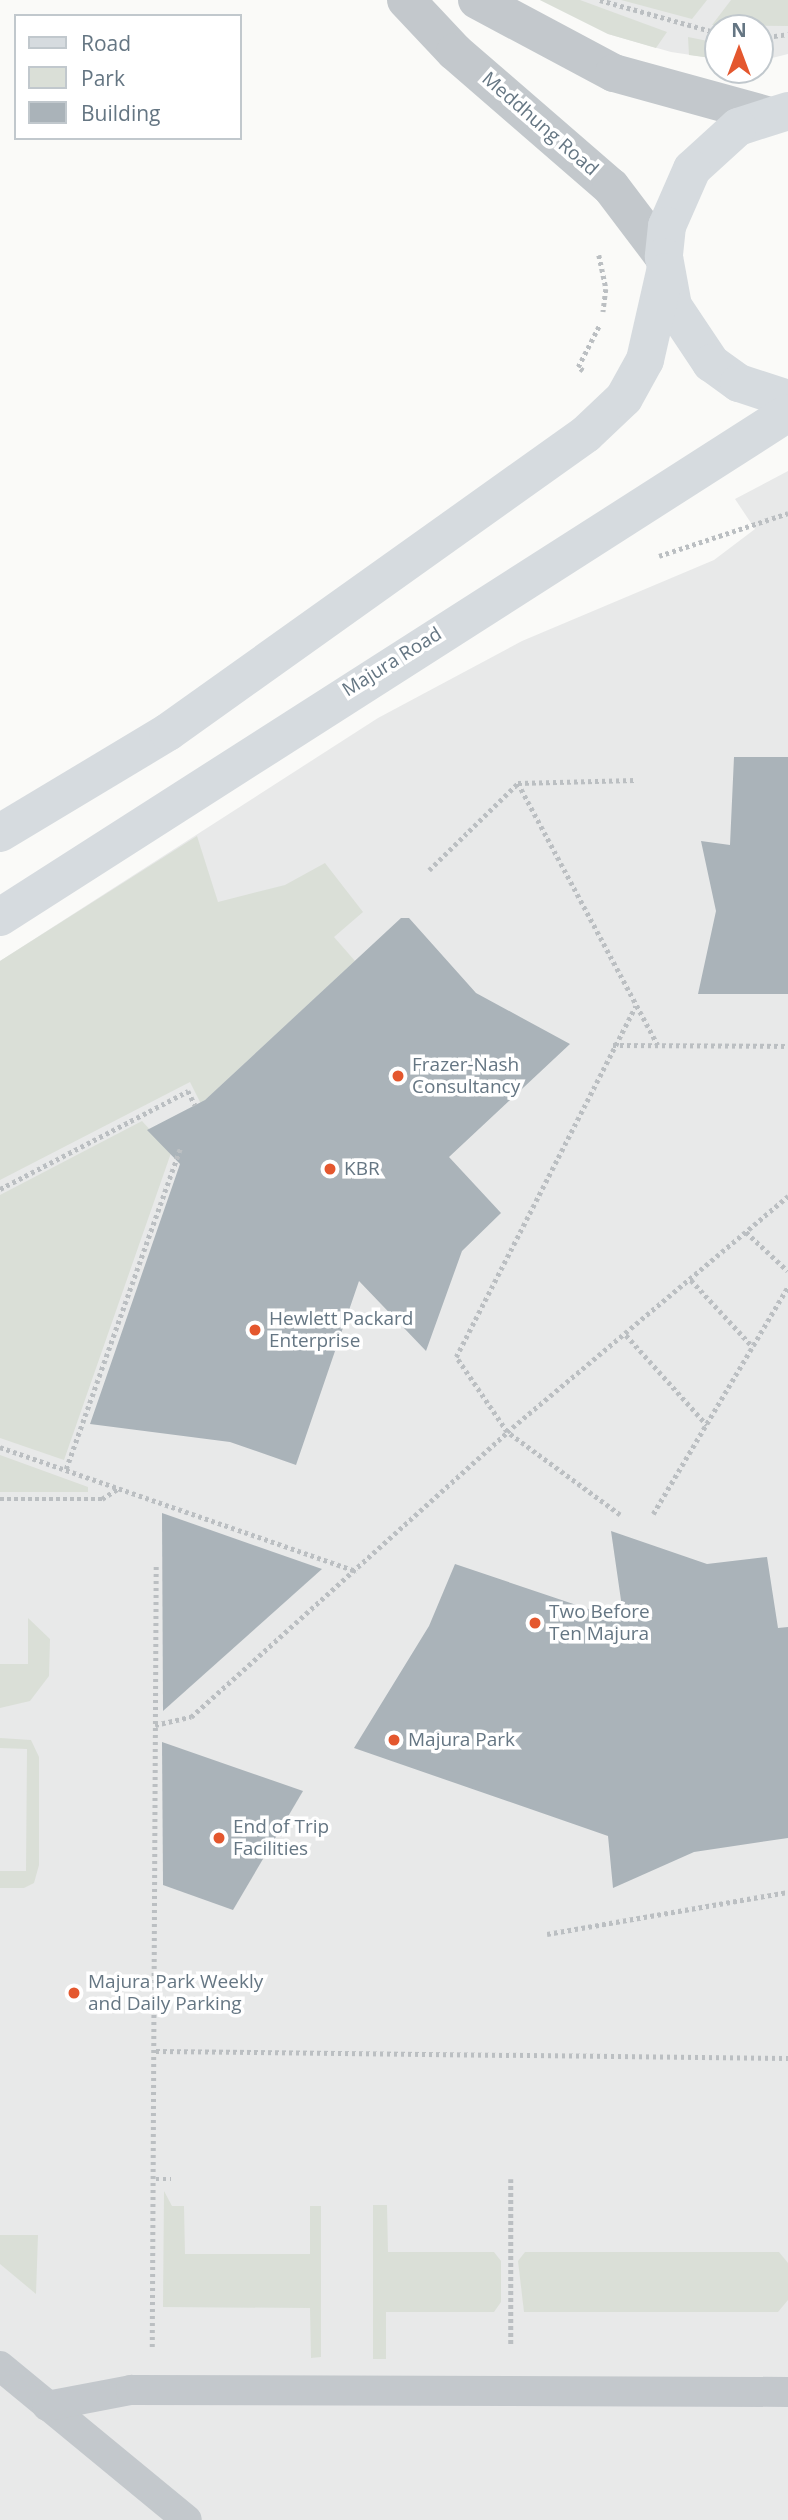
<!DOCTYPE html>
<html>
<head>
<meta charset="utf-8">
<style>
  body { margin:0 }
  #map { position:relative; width:788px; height:2520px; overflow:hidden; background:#fafaf8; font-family:"Open Sans",sans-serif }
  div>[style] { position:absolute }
  .built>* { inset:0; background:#e8e9e9 }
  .green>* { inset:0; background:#dadfd7 }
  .building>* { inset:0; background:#aab3b9 }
  .path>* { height:4.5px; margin-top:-2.25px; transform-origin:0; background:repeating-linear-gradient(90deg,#bbbfc2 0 3.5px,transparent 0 7px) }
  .service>* { height:30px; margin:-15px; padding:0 15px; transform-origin:15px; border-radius:15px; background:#c3c8cc }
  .minor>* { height:38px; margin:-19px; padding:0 19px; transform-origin:19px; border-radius:19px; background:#c3c8cc }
  .secondary>* { height:38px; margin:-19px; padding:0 19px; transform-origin:19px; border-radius:19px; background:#d6dbdf }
  .dots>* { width:19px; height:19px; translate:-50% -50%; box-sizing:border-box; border:4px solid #fff; border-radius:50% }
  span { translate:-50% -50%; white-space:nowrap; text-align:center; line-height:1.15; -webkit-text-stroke:7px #fff; paint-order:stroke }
  .street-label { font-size:19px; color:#657683 }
  .poi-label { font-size:19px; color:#657683 }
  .left { translate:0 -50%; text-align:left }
  .legend { position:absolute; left:14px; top:14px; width:228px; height:126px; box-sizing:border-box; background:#fff; border:2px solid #c1c8cd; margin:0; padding:9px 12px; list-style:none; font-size:21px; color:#657683 }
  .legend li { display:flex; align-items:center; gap:14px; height:35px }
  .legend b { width:35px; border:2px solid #c1c8cd }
  .north { position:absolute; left:704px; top:14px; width:70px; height:70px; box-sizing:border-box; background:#fff; border:2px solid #c1c8cd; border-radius:50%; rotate:0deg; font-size:19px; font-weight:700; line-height:28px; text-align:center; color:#657683 }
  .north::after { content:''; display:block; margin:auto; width:24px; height:32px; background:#e4572e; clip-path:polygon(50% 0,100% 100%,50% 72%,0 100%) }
</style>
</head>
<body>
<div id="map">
  <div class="built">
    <div style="clip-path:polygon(540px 0,788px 0,788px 54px,760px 61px,760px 28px,718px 28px,718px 59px,671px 52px,608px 34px)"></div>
    <div style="clip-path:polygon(788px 471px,788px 2520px,0 2520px,0 961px,378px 718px,522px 641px,714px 560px,755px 529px,735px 499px)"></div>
  </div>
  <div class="green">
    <div style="clip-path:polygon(540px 0,580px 0,667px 32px,656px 48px,608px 34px)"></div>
    <div style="clip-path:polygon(621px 0,707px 0,692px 19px)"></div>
    <div style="clip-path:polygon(731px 0,788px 0,788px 26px,712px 25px)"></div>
    <div style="clip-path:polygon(688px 37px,718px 43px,718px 59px,689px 55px)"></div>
    <div style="clip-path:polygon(197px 836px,218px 902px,285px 885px,325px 863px,363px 912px,334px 937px,355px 961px,201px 1104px,190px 1082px,0 1180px,0 961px)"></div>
    <div style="clip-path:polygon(142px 1121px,171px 1153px,64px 1460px,0 1438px,0 1195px)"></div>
    <div style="clip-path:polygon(0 1455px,88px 1487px,88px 1492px,0 1492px)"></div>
    <div style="clip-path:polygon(28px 1618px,50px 1639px,49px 1676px,30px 1701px,0 1708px,0 1664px,28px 1664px)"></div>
    <div style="clip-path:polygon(0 1738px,31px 1740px,39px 1757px,39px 1865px,34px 1883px,24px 1888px,0 1888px,0 1871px,26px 1871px,27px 1749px,0 1748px)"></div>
    <div style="clip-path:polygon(164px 2191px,172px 2206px,184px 2206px,185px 2254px,310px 2254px,310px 2206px,321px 2206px,321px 2357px,311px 2358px,310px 2308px,163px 2307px)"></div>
    <div style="clip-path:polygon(373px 2205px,387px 2205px,388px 2252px,494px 2252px,501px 2261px,501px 2302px,494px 2312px,386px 2312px,386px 2359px,373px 2359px)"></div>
    <div style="clip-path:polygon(0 2235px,38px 2235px,36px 2294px,0 2264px)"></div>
    <div style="clip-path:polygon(525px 2252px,779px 2252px,788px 2263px,788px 2300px,778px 2312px,524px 2312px,518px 2261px)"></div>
  </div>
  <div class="building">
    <div style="clip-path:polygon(734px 757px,788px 757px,788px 994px,698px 994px,716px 911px,701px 841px,730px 845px)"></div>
    <div style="clip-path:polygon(401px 918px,409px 918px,476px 993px,570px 1044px,449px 1157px,501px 1213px,462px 1251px,426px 1351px,359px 1281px,296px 1465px,230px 1442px,90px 1424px,180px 1164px,147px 1130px,205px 1100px)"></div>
    <div style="clip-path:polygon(162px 1513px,322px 1569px,163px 1711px)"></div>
    <div style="clip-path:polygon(611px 1531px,707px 1564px,767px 1557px,778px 1628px,788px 1627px,788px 1838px,694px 1852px,613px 1888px,608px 1836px,354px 1748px,429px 1626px,455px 1564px,624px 1621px)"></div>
    <div style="clip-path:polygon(162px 1742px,303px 1791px,233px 1910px,163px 1885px)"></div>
  </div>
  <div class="path">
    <div style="left:600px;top:0;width:123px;rotate:15.6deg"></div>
    <div style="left:760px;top:38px;width:28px;rotate:-8deg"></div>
    <div style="left:599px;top:255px;width:35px;rotate:78deg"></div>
    <div style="left:606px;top:289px;width:23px;rotate:97deg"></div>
    <div style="left:583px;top:371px;width:6px;rotate:-141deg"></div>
    <div style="left:578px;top:367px;width:48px;rotate:-62.9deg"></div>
    <div style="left:659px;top:556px;width:136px;rotate:-18.4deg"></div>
    <div style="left:518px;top:783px;width:297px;rotate:61.9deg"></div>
    <div style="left:429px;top:870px;width:124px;rotate:-44.3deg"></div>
    <div style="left:518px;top:783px;width:117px;rotate:-1.5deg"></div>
    <div style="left:613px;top:1045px;width:175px;rotate:0.3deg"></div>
    <div style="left:0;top:1189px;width:212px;rotate:-27.5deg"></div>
    <div style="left:188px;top:1091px;width:16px;rotate:63deg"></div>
    <div style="left:746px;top:1232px;width:57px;rotate:42.9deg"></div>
    <div style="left:691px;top:1280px;width:91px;rotate:47.2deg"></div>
    <div style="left:626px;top:1335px;width:121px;rotate:48deg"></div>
    <div style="left:0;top:1447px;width:378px;rotate:19.2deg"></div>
    <div style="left:66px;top:1469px;width:340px;rotate:-70.4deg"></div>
    <div style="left:0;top:1499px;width:102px"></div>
    <div style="left:102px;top:1499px;width:20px;rotate:-33deg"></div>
    <div style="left:653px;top:1514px;width:264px;rotate:-59.3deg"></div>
    <div style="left:620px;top:1515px;width:140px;rotate:-143.7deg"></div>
    <div style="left:507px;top:1432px;width:91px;rotate:-124.2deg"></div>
    <div style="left:456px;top:1357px;width:394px;rotate:-62.9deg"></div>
    <div style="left:155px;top:1725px;width:37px;rotate:-13deg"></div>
    <div style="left:191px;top:1717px;width:426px;rotate:-42deg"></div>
    <div style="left:507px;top:1432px;width:367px;rotate:-40deg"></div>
    <div style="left:547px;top:1934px;width:245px;rotate:-9.9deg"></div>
    <div style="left:156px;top:2051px;width:632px;rotate:0.63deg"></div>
    <div style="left:156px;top:2179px;width:15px"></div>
    <div style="left:511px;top:2179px;width:167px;rotate:90deg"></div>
    <div style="left:152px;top:2347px;width:781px;rotate:-89.71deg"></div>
  </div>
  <div class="service">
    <div style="left:0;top:2366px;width:242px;rotate:39.5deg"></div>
    <div style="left:47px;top:2406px;width:86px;rotate:-10.8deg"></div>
    <div style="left:131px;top:2390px;width:657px;rotate:0.17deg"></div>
  </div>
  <div class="minor">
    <div style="left:406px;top:0;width:71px;rotate:46.7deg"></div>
    <div style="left:455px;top:52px;width:206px;rotate:40.9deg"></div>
    <div style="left:611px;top:187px;width:88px;rotate:52.9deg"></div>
    <div style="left:477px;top:0;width:155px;rotate:28.1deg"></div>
    <div style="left:614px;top:73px;width:159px;rotate:15.4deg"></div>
  </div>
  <div class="secondary">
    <div style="left:788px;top:111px;width:52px;rotate:162.3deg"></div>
    <div style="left:738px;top:127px;width:62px;rotate:137.6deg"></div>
    <div style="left:692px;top:169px;width:62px;rotate:113.7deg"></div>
    <div style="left:667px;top:226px;width:31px;rotate:96deg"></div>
    <div style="left:664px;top:257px;width:50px;rotate:79.6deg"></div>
    <div style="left:673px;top:306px;width:69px;rotate:56.3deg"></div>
    <div style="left:711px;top:363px;width:34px;rotate:36deg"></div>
    <div style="left:739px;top:383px;width:52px;rotate:18.1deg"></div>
    <div style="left:0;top:833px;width:196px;rotate:-31deg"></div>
    <div style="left:168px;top:732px;width:513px;rotate:-35.49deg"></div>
    <div style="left:586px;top:434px;width:52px;rotate:-43.5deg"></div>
    <div style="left:624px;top:398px;width:43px;rotate:-61.1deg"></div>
    <div style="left:645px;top:360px;width:90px;rotate:-77.2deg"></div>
    <div style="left:0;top:917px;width:935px;rotate:-32.6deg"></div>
  </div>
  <div class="dots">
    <div style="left:398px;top:1076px;background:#e4572e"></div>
    <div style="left:330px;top:1169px;background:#e4572e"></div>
    <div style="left:255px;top:1330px;background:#e4572e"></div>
    <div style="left:535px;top:1623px;background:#e4572e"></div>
    <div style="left:394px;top:1740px;background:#e4572e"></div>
    <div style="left:219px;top:1838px;background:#e4572e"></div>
    <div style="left:74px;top:1993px;background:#e4572e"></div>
  </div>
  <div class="street-label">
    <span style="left:540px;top:124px;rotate:41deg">Meddhung Road</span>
    <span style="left:392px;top:662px;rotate:-32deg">Majura Road</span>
  </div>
  <div class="poi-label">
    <span class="left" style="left:412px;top:1076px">Frazer-Nash<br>Consultancy</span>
    <span class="left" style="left:344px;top:1169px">KBR</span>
    <span class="left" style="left:269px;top:1330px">Hewlett Packard<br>Enterprise</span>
    <span class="left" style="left:549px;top:1623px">Two Before<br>Ten Majura</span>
    <span class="left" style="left:408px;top:1740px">Majura Park</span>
    <span class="left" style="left:233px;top:1838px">End of Trip<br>Facilities</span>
    <span class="left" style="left:88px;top:1993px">Majura Park Weekly<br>and Daily Parking</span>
  </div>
  <ul class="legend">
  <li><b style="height:9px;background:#d6dbdf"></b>Road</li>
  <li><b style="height:19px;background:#dadfd7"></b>Park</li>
  <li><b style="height:19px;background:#aab3b9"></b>Building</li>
  </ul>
  <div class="north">N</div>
</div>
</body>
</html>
